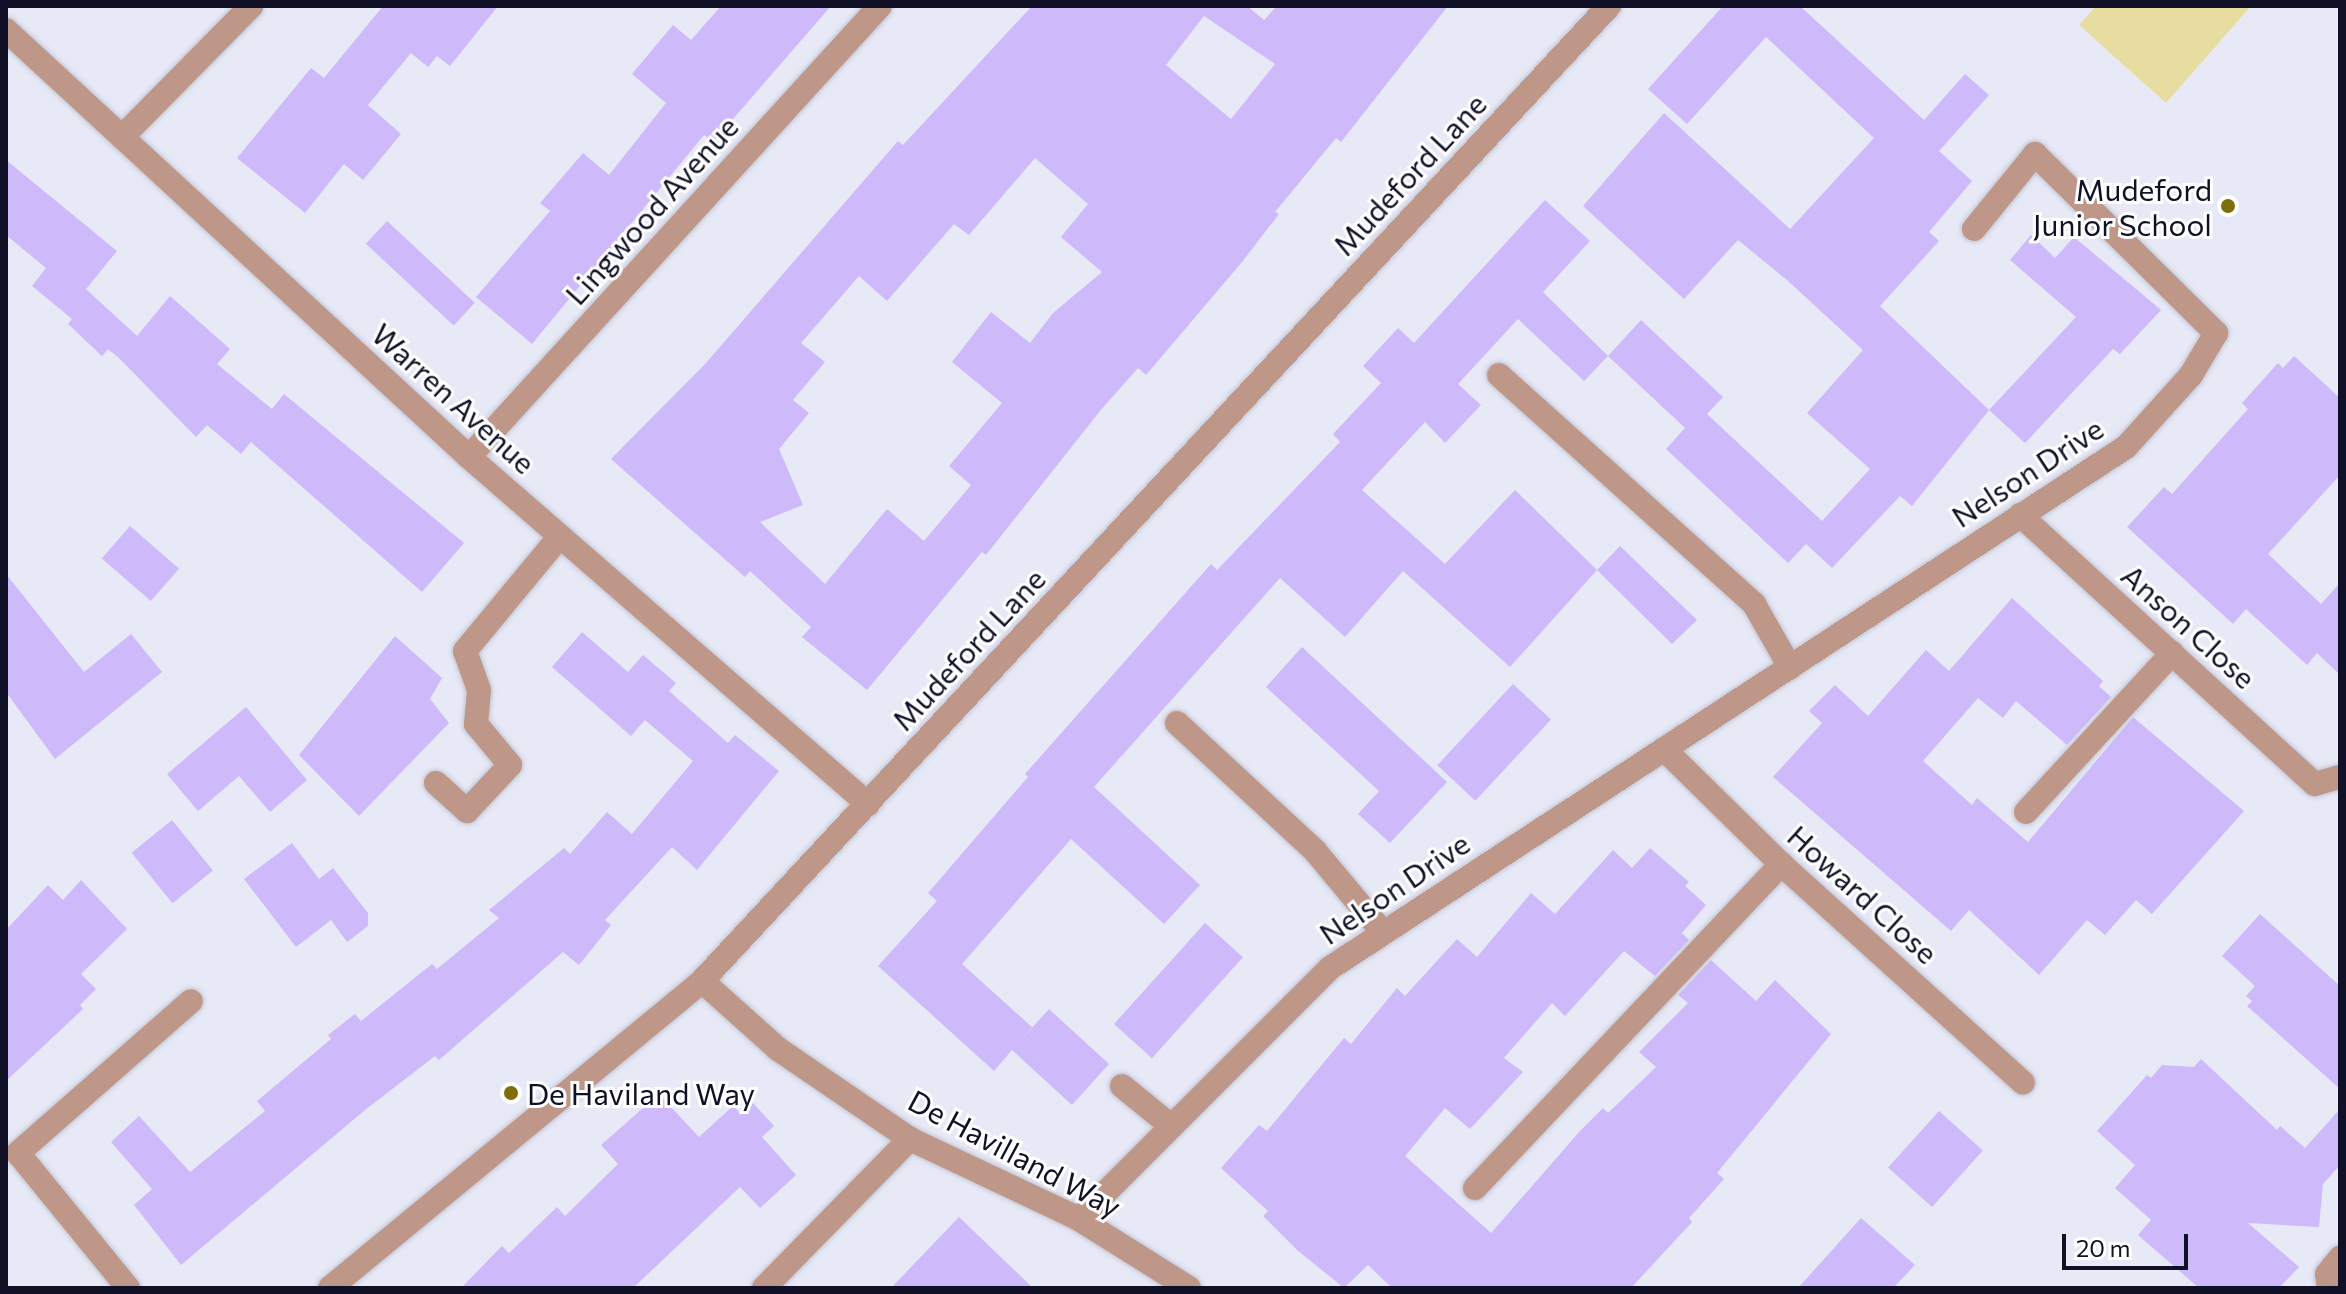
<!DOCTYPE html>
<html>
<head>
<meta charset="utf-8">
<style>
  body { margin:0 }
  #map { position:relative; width:2346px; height:1294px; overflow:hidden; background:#e7e9f6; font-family:Commissioner,sans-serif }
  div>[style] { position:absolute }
  .green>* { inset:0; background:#e8dda1 }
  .building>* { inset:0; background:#ceb9fb; transform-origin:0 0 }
  .roads { filter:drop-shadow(0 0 2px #c5c6d5) drop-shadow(0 0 2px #c5c6d5) }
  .service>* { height:24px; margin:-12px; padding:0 12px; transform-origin:12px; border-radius:12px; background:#bf9789 }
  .minor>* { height:24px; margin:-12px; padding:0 12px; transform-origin:12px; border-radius:12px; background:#bf9789 }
  .dots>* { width:22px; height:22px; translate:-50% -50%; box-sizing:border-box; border:4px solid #fff; border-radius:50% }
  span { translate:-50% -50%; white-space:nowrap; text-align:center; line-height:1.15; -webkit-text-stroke:6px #fff; paint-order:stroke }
  .street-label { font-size:30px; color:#101127 }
  .poi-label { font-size:30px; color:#101127 }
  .right { translate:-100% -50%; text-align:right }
  .left { translate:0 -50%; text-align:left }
  .frame { position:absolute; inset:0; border:8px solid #101127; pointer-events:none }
  .scale { position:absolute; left:2062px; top:1234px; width:126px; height:36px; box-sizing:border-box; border:4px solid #101127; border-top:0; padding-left:10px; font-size:24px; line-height:28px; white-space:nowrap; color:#101127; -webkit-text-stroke:6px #fff; paint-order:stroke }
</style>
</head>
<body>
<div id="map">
  <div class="green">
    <div style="clip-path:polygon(2096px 6px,2251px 6px,2166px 103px,2079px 25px)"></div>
  </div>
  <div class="building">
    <div style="clip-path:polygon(383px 6px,498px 6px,450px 66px,437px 56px,428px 67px,411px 53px,368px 105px,401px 134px,363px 180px,344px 164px,305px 213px,237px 158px,311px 68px,324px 78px)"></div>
    <div style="clip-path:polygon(721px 6px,831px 6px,713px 142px,704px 135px,532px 344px,476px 297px,550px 211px,540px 203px,583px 153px,609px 175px,666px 103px,632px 74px,673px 25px,691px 40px)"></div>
    <div style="clip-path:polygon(evenodd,1032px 6px,1247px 6px,1264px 20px,1277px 6px,1448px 6px,1341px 142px,1336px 138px,1275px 212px,1279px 214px,1242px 262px,1146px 375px,1138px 368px,1100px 411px,986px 555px,982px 552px,867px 690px,802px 637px,811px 627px,750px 571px,745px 577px,611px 459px,706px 363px,898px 141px,903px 145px,1032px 6px,1204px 16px,1275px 64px,1231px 119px,1166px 65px,1204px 16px,1032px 6px,1035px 158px,1088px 204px,1061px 237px,1102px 272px,1053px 313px,1030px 343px,991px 312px,952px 362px,1002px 403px,949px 466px,971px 485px,924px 541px,887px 509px,825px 584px,760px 522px,803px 505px,779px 449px,809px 413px,793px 400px,825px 362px,801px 343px,859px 276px,887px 301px,954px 224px,969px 235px,1035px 158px)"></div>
    <div style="clip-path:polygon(1723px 6px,1800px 6px,1924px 120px,1965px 74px,1989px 95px,1939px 151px,1972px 181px,1929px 232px,1939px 241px,1880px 306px,1989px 410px,1912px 506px,1900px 496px,1832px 568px,1806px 544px,1788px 563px,1666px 449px,1685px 428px,1608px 356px,1641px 320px,1723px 397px,1707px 414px,1822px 521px,1870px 469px,1807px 413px,1863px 350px,1787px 280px,1738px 240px,1684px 299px,1583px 206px,1664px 113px,1790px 229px,1874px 138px,1766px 37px,1687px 124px,1648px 89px)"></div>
    <div style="clip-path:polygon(6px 160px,117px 251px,86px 289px,137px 336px,170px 296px,230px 349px,217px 364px,272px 409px,284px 394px,464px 543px,422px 592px,251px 442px,241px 454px,207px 425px,196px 437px,119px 358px,108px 349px,102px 356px,68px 324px,72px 319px,32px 286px,46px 268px,6px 235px)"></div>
    <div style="clip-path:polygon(1545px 200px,1590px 241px,1543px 292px,1608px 356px,1584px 381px,1518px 319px,1458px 384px,1481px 405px,1445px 443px,1425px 422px,1362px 490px,1445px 564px,1515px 490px,1597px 570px,1620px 546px,1697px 620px,1672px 644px,1597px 570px,1510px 667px,1403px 571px,1345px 637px,1280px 578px,1094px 787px,1200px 885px,1164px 924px,1071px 839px,962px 964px,1032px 1027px,1020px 1041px,1049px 1009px,1109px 1064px,1072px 1105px,1012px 1050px,994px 1071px,878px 966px,937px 901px,928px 893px,1028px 777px,1025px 774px,1211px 564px,1217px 570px,1340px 442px,1333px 434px,1381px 383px,1363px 366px,1398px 328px,1414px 343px)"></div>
    <div style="left:387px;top:221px;width:120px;height:31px;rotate:43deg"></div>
    <div style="clip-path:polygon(2031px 235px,2055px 258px,2074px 237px,2161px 310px,2120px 354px,2113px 349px,2025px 443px,1989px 410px,2076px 317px,2010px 260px)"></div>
    <div style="clip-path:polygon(2294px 356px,2340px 398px,2340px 475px,2268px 554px,2321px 604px,2340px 583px,2340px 675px,2317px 653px,2307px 665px,2246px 609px,2233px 624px,2127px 527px,2164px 487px,2172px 494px,2248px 409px,2242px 403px,2278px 363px,2283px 368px)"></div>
    <div style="left:130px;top:526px;width:65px;height:43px;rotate:41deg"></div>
    <div style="clip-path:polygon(6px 574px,84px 672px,131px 634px,162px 672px,55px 759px,6px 692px)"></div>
    <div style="clip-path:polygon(2012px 598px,2103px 681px,2099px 686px,2111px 697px,2067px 745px,2016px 701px,2003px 718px,1978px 698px,1923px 761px,1972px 805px,1977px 798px,2028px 842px,2133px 717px,2244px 811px,2152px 914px,2136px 900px,2105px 935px,2087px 920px,2039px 975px,1969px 910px,1951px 931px,1773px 777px,1822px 723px,1809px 711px,1835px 685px,1868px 716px,1926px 650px,1949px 671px)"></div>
    <div style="clip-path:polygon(582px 632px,628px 672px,643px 655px,676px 683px,669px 691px,728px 743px,735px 735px,779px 771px,697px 870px,672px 847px,605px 920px,611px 925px,579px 965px,563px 952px,439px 1060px,435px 1056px,365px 1110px,181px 1265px,134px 1205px,152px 1189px,111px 1142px,139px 1116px,190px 1172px,265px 1111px,257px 1101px,331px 1039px,328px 1035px,355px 1014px,361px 1021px,432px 964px,437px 969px,499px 918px,489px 910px,564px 848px,570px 854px,607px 812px,632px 834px,693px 761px,645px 720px,631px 736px,552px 667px)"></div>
    <div style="clip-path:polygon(395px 636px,442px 678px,430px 699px,449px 723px,359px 816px,299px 755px)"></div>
    <div style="clip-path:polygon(1302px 647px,1447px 782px,1390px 843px,1358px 814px,1379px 791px,1266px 687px)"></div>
    <div style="left:1513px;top:684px;width:52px;height:111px;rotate:43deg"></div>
    <div style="clip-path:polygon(246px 707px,307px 780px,270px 812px,239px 776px,198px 811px,167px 774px)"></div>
    <div style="left:172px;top:820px;width:65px;height:52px;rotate:51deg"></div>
    <div style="clip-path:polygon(292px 843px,319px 879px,333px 868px,368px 913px,368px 926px,347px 942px,331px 920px,296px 947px,244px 879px)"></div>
    <div style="clip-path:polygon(1650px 848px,1689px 882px,1685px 886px,1706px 905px,1682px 933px,1689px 940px,1655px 976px,1624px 951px,1565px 1016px,1552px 1003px,1504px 1058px,1523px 1072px,1470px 1129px,1445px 1108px,1405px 1156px,1491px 1233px,1580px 1131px,1603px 1108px,1608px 1113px,1656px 1067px,1639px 1052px,1688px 1003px,1678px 995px,1711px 960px,1756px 1001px,1775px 980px,1831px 1034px,1717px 1173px,1724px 1179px,1689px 1218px,1692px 1222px,1631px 1288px,1392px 1288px,1368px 1265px,1344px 1288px,1297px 1250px,1263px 1216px,1268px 1211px,1221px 1168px,1259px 1125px,1267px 1131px,1344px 1038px,1351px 1044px,1397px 988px,1405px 996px,1457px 939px,1477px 957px,1531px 893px,1555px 914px,1613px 850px,1632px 868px)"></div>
    <div style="clip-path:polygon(81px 880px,127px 929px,81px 974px,96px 989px,80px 1005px,83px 1009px,6px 1081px,6px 930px,48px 885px,63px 900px)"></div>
    <div style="clip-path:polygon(2260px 914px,2340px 986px,2340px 1089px,2247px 1006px,2252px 1001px,2246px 996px,2255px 986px,2222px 956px)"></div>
    <div style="left:1205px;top:923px;width:51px;height:136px;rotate:42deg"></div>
    <div style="clip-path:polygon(2201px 1059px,2277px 1130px,2280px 1126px,2305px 1148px,2340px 1109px,2340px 1165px,2323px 1184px,2319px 1227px,2248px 1223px,2299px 1267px,2279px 1288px,2199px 1288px,2138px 1235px,2151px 1220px,2115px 1188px,2135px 1165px,2097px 1131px,2147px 1075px,2151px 1078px,2162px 1065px,2194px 1067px)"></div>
    <div style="clip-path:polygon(659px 1094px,699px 1137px,733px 1106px,740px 1113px,752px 1102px,774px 1126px,762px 1137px,796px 1175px,760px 1208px,740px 1187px,633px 1288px,461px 1288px,502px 1246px,509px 1253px,557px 1207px,565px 1216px,618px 1164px,601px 1145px)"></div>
    <div style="left:1939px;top:1111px;width:59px;height:76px;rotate:42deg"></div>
    <div style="clip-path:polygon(959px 1217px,1033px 1288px,891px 1288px)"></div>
    <div style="clip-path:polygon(1861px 1218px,1915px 1265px,1893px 1288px,1798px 1288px)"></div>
  </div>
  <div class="roads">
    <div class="service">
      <div style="left:1974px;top:229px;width:97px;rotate:-50.9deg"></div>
      <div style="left:2035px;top:154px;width:255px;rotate:44.7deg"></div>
      <div style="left:1499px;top:375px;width:343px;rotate:41.9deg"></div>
      <div style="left:1754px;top:604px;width:73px;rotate:60.3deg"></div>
      <div style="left:1177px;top:723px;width:188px;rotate:42.8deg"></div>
      <div style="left:1315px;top:851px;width:104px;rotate:50.1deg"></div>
      <div style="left:436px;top:783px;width:42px;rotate:42.1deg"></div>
      <div style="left:467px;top:811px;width:63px;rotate:-46.9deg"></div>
      <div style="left:510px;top:765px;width:53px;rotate:-129.7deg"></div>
      <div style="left:476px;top:724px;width:34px;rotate:-85deg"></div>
      <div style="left:479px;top:690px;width:41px;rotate:-109.7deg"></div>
      <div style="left:465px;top:651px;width:149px;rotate:-50.4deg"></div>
      <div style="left:2315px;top:784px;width:26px;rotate:-16deg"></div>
      <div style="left:2026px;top:812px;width:216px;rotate:-47.4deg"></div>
      <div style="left:1122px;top:1086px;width:63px;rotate:39.2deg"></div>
      <div style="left:1475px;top:1188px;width:446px;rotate:-46.6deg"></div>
      <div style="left:2329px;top:1288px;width:14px;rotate:-98deg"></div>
      <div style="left:2327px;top:1274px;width:21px;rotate:-51deg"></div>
    </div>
    <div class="minor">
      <div style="left:6px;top:30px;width:630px;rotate:42.68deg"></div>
      <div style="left:469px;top:457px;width:529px;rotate:41.01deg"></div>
      <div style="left:122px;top:137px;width:184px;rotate:-45.4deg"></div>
      <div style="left:469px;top:457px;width:610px;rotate:-47.66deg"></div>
      <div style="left:2020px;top:515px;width:399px;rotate:42.4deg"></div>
      <div style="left:1664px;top:749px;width:164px;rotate:44.5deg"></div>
      <div style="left:1781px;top:864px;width:326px;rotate:42.1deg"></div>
      <div style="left:702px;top:981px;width:102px;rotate:41.8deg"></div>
      <div style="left:778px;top:1049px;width:160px;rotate:34.3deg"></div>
      <div style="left:910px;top:1139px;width:187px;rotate:25.3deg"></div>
      <div style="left:1079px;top:1219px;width:130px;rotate:32.1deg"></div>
      <div style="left:1079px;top:1219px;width:355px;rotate:-45deg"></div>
      <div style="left:1330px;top:968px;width:951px;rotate:-33.21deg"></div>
      <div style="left:2126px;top:447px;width:97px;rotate:-47.9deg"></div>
      <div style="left:2191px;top:375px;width:49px;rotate:-59.2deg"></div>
      <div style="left:128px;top:1288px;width:174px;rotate:-129.2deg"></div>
      <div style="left:18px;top:1153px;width:230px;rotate:-41.3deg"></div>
      <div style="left:330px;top:1288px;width:482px;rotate:-39.5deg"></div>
      <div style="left:702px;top:981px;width:1332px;rotate:-47.07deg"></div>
      <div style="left:764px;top:1288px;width:209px;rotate:-45.6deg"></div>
    </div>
  </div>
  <div class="dots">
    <div style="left:2228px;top:206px;background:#7e6e0c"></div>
    <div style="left:511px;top:1093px;background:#7e6e0c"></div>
  </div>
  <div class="street-label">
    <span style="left:1409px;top:174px;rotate:-47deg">Mudeford Lane</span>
    <span style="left:651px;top:210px;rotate:-48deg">Lingwood Avenue</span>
    <span style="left:454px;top:398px;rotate:42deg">Warren Avenue</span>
    <span style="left:2027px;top:472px;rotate:-33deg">Nelson Drive</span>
    <span style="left:2189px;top:626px;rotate:42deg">Anson Close</span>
    <span style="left:968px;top:649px;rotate:-47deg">Mudeford Lane</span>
    <span style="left:1394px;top:888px;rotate:-34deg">Nelson Drive</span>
    <span style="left:1863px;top:894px;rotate:42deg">Howard Close</span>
    <span style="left:1015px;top:1153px;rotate:28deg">De Havilland Way</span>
  </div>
  <div class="poi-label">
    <span class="right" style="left:2212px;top:206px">Mudeford<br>Junior School</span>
    <span class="left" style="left:527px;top:1093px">De Haviland Way</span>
  </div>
  <div class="frame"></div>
  <div class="scale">20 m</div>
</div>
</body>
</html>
